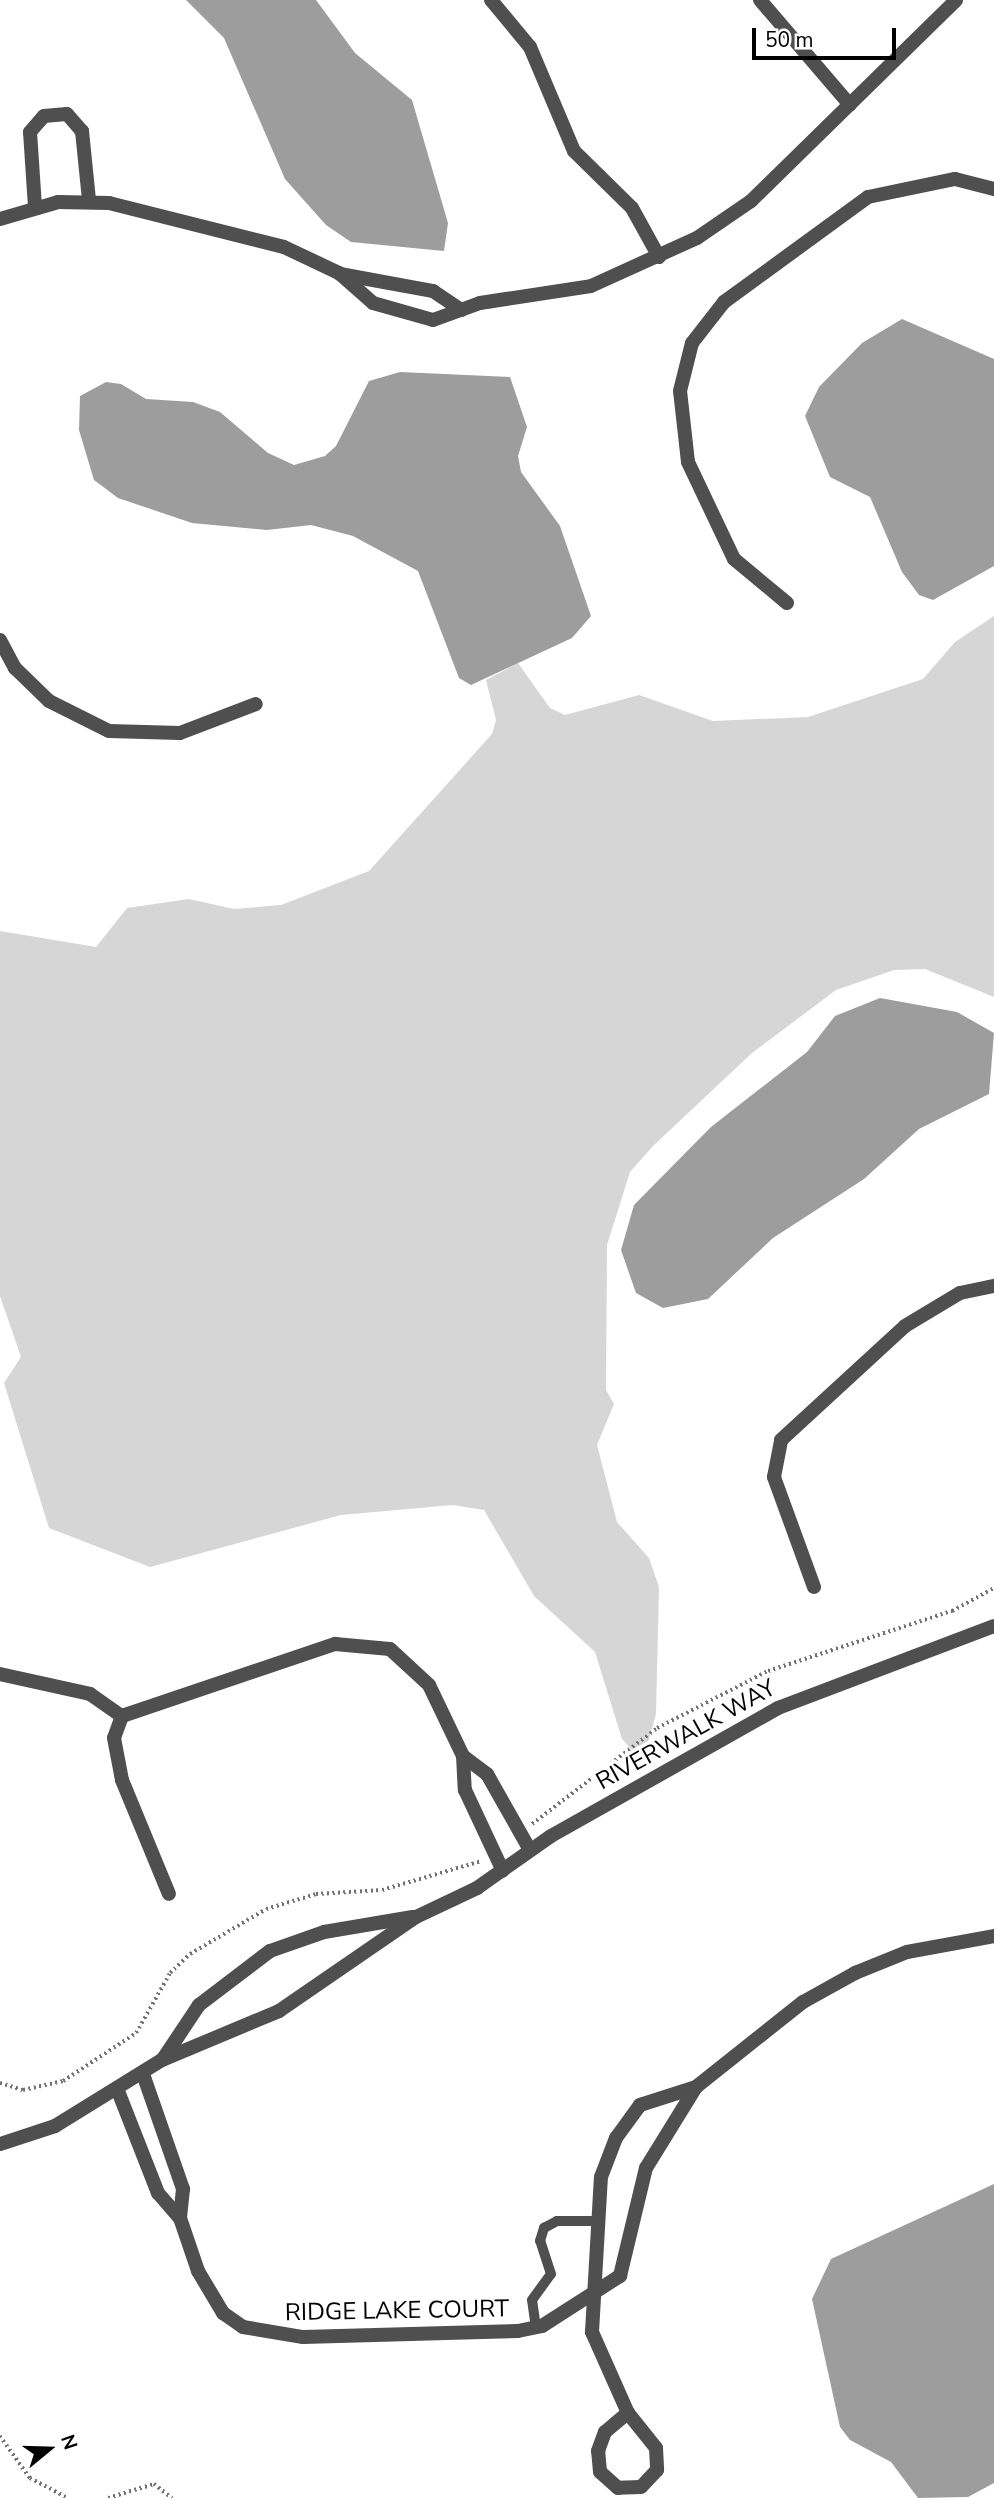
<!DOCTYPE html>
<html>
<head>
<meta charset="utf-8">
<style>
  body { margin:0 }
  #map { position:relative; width:994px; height:2498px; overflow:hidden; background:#fff; font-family:"Nunito Sans",sans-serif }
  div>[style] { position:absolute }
  .green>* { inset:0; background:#d6d6d6 }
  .water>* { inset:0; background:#9d9d9d }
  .path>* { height:3.5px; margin-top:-1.75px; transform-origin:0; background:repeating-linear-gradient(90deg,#717171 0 2px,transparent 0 5.5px) }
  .lane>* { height:10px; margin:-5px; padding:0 5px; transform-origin:5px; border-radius:5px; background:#4f4f4f }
  .street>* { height:14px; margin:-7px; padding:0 7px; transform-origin:7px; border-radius:7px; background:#4f4f4f }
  span { translate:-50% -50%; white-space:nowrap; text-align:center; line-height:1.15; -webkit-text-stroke:7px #fff; paint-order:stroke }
  .street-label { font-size:24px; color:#000 }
  .north { position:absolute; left:14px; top:2414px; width:70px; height:70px; -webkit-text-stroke:5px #fff; paint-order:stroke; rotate:71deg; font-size:19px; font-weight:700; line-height:28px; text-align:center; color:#000 }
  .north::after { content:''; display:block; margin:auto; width:24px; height:32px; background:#000; clip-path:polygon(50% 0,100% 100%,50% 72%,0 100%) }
  .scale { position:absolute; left:752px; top:28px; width:144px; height:32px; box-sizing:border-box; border:4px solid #000; border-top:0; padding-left:9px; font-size:21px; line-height:24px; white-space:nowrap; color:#000; -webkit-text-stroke:5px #fff; paint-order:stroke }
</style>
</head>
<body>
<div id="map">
  <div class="green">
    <div style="clip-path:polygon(994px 616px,994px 997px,925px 969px,894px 970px,836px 990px,752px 1053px,653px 1146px,630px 1172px,607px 1245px,606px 1390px,614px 1404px,597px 1445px,617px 1522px,649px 1558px,659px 1587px,656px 1714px,647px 1746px,633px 1751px,622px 1739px,595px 1652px,534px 1596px,484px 1510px,453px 1505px,341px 1515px,150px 1567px,49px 1528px,4px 1383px,21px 1357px,0 1296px,0 931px,96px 947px,127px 908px,189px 899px,234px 909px,281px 905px,369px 871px,492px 734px,496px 720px,486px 680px,518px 663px,550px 708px,565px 715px,639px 695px,713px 721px,808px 717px,923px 679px,955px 642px)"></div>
  </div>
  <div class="water">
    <div style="clip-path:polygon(186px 0,316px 0,355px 53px,412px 100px,448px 223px,444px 251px,351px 242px,326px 225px,285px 179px,224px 38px)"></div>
    <div style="clip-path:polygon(902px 319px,994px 359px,994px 566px,933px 600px,919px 595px,902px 572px,870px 497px,830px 477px,805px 416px,819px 387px,862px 343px)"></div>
    <div style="clip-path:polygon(400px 372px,510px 377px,527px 427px,518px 456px,521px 472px,560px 526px,591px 616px,572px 638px,471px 685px,459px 678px,418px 571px,353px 536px,311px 525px,267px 530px,192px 523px,118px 498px,94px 480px,79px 430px,80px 396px,106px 382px,121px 384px,146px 399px,193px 402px,220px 412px,268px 453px,294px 465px,325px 456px,336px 446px,369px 381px)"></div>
    <div style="clip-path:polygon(880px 998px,957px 1012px,994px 1033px,989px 1094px,919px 1129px,864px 1179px,773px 1238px,708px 1299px,663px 1308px,636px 1293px,621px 1250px,634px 1205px,711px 1127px,807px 1052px,835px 1016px)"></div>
    <div style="clip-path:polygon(994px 2184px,994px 2483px,968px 2497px,918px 2498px,891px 2462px,850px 2440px,840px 2427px,812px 2299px,831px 2259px)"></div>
  </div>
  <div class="path">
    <div style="left:532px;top:1824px;width:158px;rotate:-37.5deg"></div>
    <div style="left:657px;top:1728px;width:125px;rotate:-27.2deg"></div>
    <div style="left:768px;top:1671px;width:194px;rotate:-18.1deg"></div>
    <div style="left:952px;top:1611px;width:48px;rotate:-28.7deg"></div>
    <div style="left:0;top:2083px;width:24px;rotate:17deg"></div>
    <div style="left:23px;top:2090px;width:41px;rotate:-12.7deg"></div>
    <div style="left:63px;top:2081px;width:87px;rotate:-33.3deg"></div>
    <div style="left:136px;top:2033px;width:69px;rotate:-60.5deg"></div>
    <div style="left:170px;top:1973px;width:28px;rotate:-44deg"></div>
    <div style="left:190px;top:1954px;width:88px;rotate:-30.6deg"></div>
    <div style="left:266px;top:1909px;width:52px;rotate:-16.7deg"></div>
    <div style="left:316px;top:1894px;width:66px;rotate:-3.5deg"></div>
    <div style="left:382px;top:1890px;width:103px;rotate:-16.3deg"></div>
    <div style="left:0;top:2436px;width:52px;rotate:54.5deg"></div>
    <div style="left:30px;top:2478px;width:43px;rotate:27.8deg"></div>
    <div style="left:108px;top:2498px;width:48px;rotate:-16.9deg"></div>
    <div style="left:154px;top:2484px;width:23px;rotate:38deg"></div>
  </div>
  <div class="lane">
    <div style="left:536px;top:2328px;width:28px;rotate:-98deg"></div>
    <div style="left:532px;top:2300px;width:32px;rotate:-54deg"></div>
    <div style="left:551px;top:2274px;width:35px;rotate:-108deg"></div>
    <div style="left:540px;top:2241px;width:14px;rotate:-73deg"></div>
    <div style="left:544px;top:2228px;width:15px;rotate:-28deg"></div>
    <div style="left:557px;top:2221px;width:41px"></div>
  </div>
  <div class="street">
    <div style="left:491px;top:0;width:61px;rotate:50.3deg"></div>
    <div style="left:530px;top:47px;width:113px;rotate:67.1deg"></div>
    <div style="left:574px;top:151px;width:81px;rotate:44.5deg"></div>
    <div style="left:632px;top:208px;width:56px;rotate:61.1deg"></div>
    <div style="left:760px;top:0;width:138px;rotate:49.4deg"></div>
    <div style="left:35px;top:207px;width:75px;rotate:-93.8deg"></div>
    <div style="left:30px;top:132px;width:21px;rotate:-49deg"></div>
    <div style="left:44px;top:116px;width:23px;rotate:-5deg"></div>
    <div style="left:67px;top:114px;width:23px;rotate:49deg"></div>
    <div style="left:82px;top:131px;width:69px;rotate:84.2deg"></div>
    <div style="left:0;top:219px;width:60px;rotate:-16.3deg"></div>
    <div style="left:58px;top:202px;width:51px;rotate:1.1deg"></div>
    <div style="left:109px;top:203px;width:180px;rotate:14.1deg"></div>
    <div style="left:284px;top:247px;width:61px;rotate:25.3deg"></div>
    <div style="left:339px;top:273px;width:45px;rotate:41.4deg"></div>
    <div style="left:373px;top:303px;width:62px;rotate:15.8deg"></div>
    <div style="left:433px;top:320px;width:50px;rotate:-19.9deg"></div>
    <div style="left:480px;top:303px;width:112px;rotate:-8.7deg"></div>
    <div style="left:591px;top:286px;width:116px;rotate:-24.4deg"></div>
    <div style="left:697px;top:238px;width:65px;rotate:-34.4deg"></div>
    <div style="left:751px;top:201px;width:287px;rotate:-44.4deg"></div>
    <div style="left:340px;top:274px;width:95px;rotate:10.4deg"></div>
    <div style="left:433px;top:291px;width:34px;rotate:34deg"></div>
    <div style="left:787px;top:603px;width:69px;rotate:-140.3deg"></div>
    <div style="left:734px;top:559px;width:107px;rotate:-115.4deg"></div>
    <div style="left:688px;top:462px;width:71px;rotate:-96.4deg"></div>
    <div style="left:680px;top:391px;width:49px;rotate:-76deg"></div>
    <div style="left:692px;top:343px;width:52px;rotate:-52deg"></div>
    <div style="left:724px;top:302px;width:178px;rotate:-36.1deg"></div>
    <div style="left:868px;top:197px;width:89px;rotate:-11.7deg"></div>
    <div style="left:955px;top:179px;width:40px;rotate:14.4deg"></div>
    <div style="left:0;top:640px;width:32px;rotate:62deg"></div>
    <div style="left:15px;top:668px;width:47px;rotate:44.1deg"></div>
    <div style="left:49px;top:701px;width:67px;rotate:26.6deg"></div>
    <div style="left:109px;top:731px;width:71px;rotate:1.6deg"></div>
    <div style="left:180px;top:733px;width:81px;rotate:-20.9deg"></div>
    <div style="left:814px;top:1587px;width:117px;rotate:-110deg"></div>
    <div style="left:774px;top:1477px;width:38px;rotate:-79deg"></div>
    <div style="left:781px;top:1440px;width:168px;rotate:-42.6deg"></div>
    <div style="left:905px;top:1326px;width:64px;rotate:-31deg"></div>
    <div style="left:960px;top:1293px;width:35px;rotate:-12deg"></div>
    <div style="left:0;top:1674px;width:92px;rotate:12.5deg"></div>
    <div style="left:90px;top:1694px;width:39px;rotate:35deg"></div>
    <div style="left:122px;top:1716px;width:225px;rotate:-18.7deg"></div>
    <div style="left:335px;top:1644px;width:55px;rotate:5.2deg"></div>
    <div style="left:390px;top:1649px;width:53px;rotate:42.7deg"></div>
    <div style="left:429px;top:1685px;width:79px;rotate:64.4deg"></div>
    <div style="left:463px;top:1756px;width:34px;rotate:87deg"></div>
    <div style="left:465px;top:1790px;width:89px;rotate:64.9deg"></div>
    <div style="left:122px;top:1716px;width:23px;rotate:110deg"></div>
    <div style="left:114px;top:1738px;width:43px;rotate:79.2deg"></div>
    <div style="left:122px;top:1780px;width:123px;rotate:67.6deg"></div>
    <div style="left:463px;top:1756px;width:30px;rotate:37deg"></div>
    <div style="left:487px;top:1774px;width:87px;rotate:60.5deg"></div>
    <div style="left:163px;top:2059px;width:65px;rotate:-56.3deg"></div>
    <div style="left:199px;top:2005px;width:89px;rotate:-37.3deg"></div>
    <div style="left:270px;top:1951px;width:57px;rotate:-19.4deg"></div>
    <div style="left:324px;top:1932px;width:90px;rotate:-9.6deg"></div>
    <div style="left:143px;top:2074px;width:122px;rotate:70.8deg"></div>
    <div style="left:183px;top:2189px;width:29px;rotate:96deg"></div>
    <div style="left:180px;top:2218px;width:56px;rotate:71.2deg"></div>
    <div style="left:198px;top:2271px;width:49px;rotate:59.2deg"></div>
    <div style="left:223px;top:2313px;width:24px;rotate:35deg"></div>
    <div style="left:243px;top:2327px;width:61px;rotate:9.5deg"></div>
    <div style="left:303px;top:2337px;width:215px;rotate:-1.6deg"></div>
    <div style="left:518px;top:2331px;width:25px;rotate:-12deg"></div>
    <div style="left:542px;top:2326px;width:93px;rotate:-32.7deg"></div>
    <div style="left:620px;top:2276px;width:111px;rotate:-76.5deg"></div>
    <div style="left:646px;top:2168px;width:95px;rotate:-58.3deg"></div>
    <div style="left:696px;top:2087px;width:137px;rotate:-38.5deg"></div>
    <div style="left:803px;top:2002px;width:60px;rotate:-29.1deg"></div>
    <div style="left:855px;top:1973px;width:56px;rotate:-22deg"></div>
    <div style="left:907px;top:1952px;width:88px;rotate:-10.4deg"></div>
    <div style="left:118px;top:2091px;width:110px;rotate:68.6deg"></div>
    <div style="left:158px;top:2193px;width:33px;rotate:49deg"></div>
    <div style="left:0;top:2144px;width:58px;rotate:-18.1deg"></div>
    <div style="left:55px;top:2126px;width:126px;rotate:-31.7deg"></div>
    <div style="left:162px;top:2060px;width:127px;rotate:-22.7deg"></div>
    <div style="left:279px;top:2011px;width:166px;rotate:-34.5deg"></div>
    <div style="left:416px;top:1917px;width:68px;rotate:-25.4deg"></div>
    <div style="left:477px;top:1888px;width:90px;rotate:-35.1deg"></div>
    <div style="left:551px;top:1836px;width:261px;rotate:-29.4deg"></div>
    <div style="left:778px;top:1708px;width:231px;rotate:-20.8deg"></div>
    <div style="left:628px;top:2413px;width:89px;rotate:-114deg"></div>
    <div style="left:592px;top:2332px;width:155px;rotate:-86.7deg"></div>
    <div style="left:601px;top:2177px;width:42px;rotate:-69deg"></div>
    <div style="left:616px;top:2138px;width:41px;rotate:-54deg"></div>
    <div style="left:640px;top:2105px;width:59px;rotate:-17.8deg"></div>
    <div style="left:628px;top:2413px;width:45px;rotate:51.3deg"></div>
    <div style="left:656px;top:2448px;width:22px;rotate:87deg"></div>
    <div style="left:657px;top:2470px;width:23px;rotate:133deg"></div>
    <div style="left:641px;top:2487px;width:23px;rotate:178deg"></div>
    <div style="left:618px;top:2488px;width:24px;rotate:-138deg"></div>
    <div style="left:600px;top:2472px;width:21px;rotate:-95deg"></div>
    <div style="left:598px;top:2451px;width:20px;rotate:-70deg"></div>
    <div style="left:605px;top:2432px;width:30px;rotate:-40deg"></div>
  </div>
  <div class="street-label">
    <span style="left:686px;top:1735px;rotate:-29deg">RIVERWALK WAY</span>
    <span style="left:397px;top:2311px;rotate:-1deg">RIDGE LAKE COURT</span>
  </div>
  <div class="north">N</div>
  <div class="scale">50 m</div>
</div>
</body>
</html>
